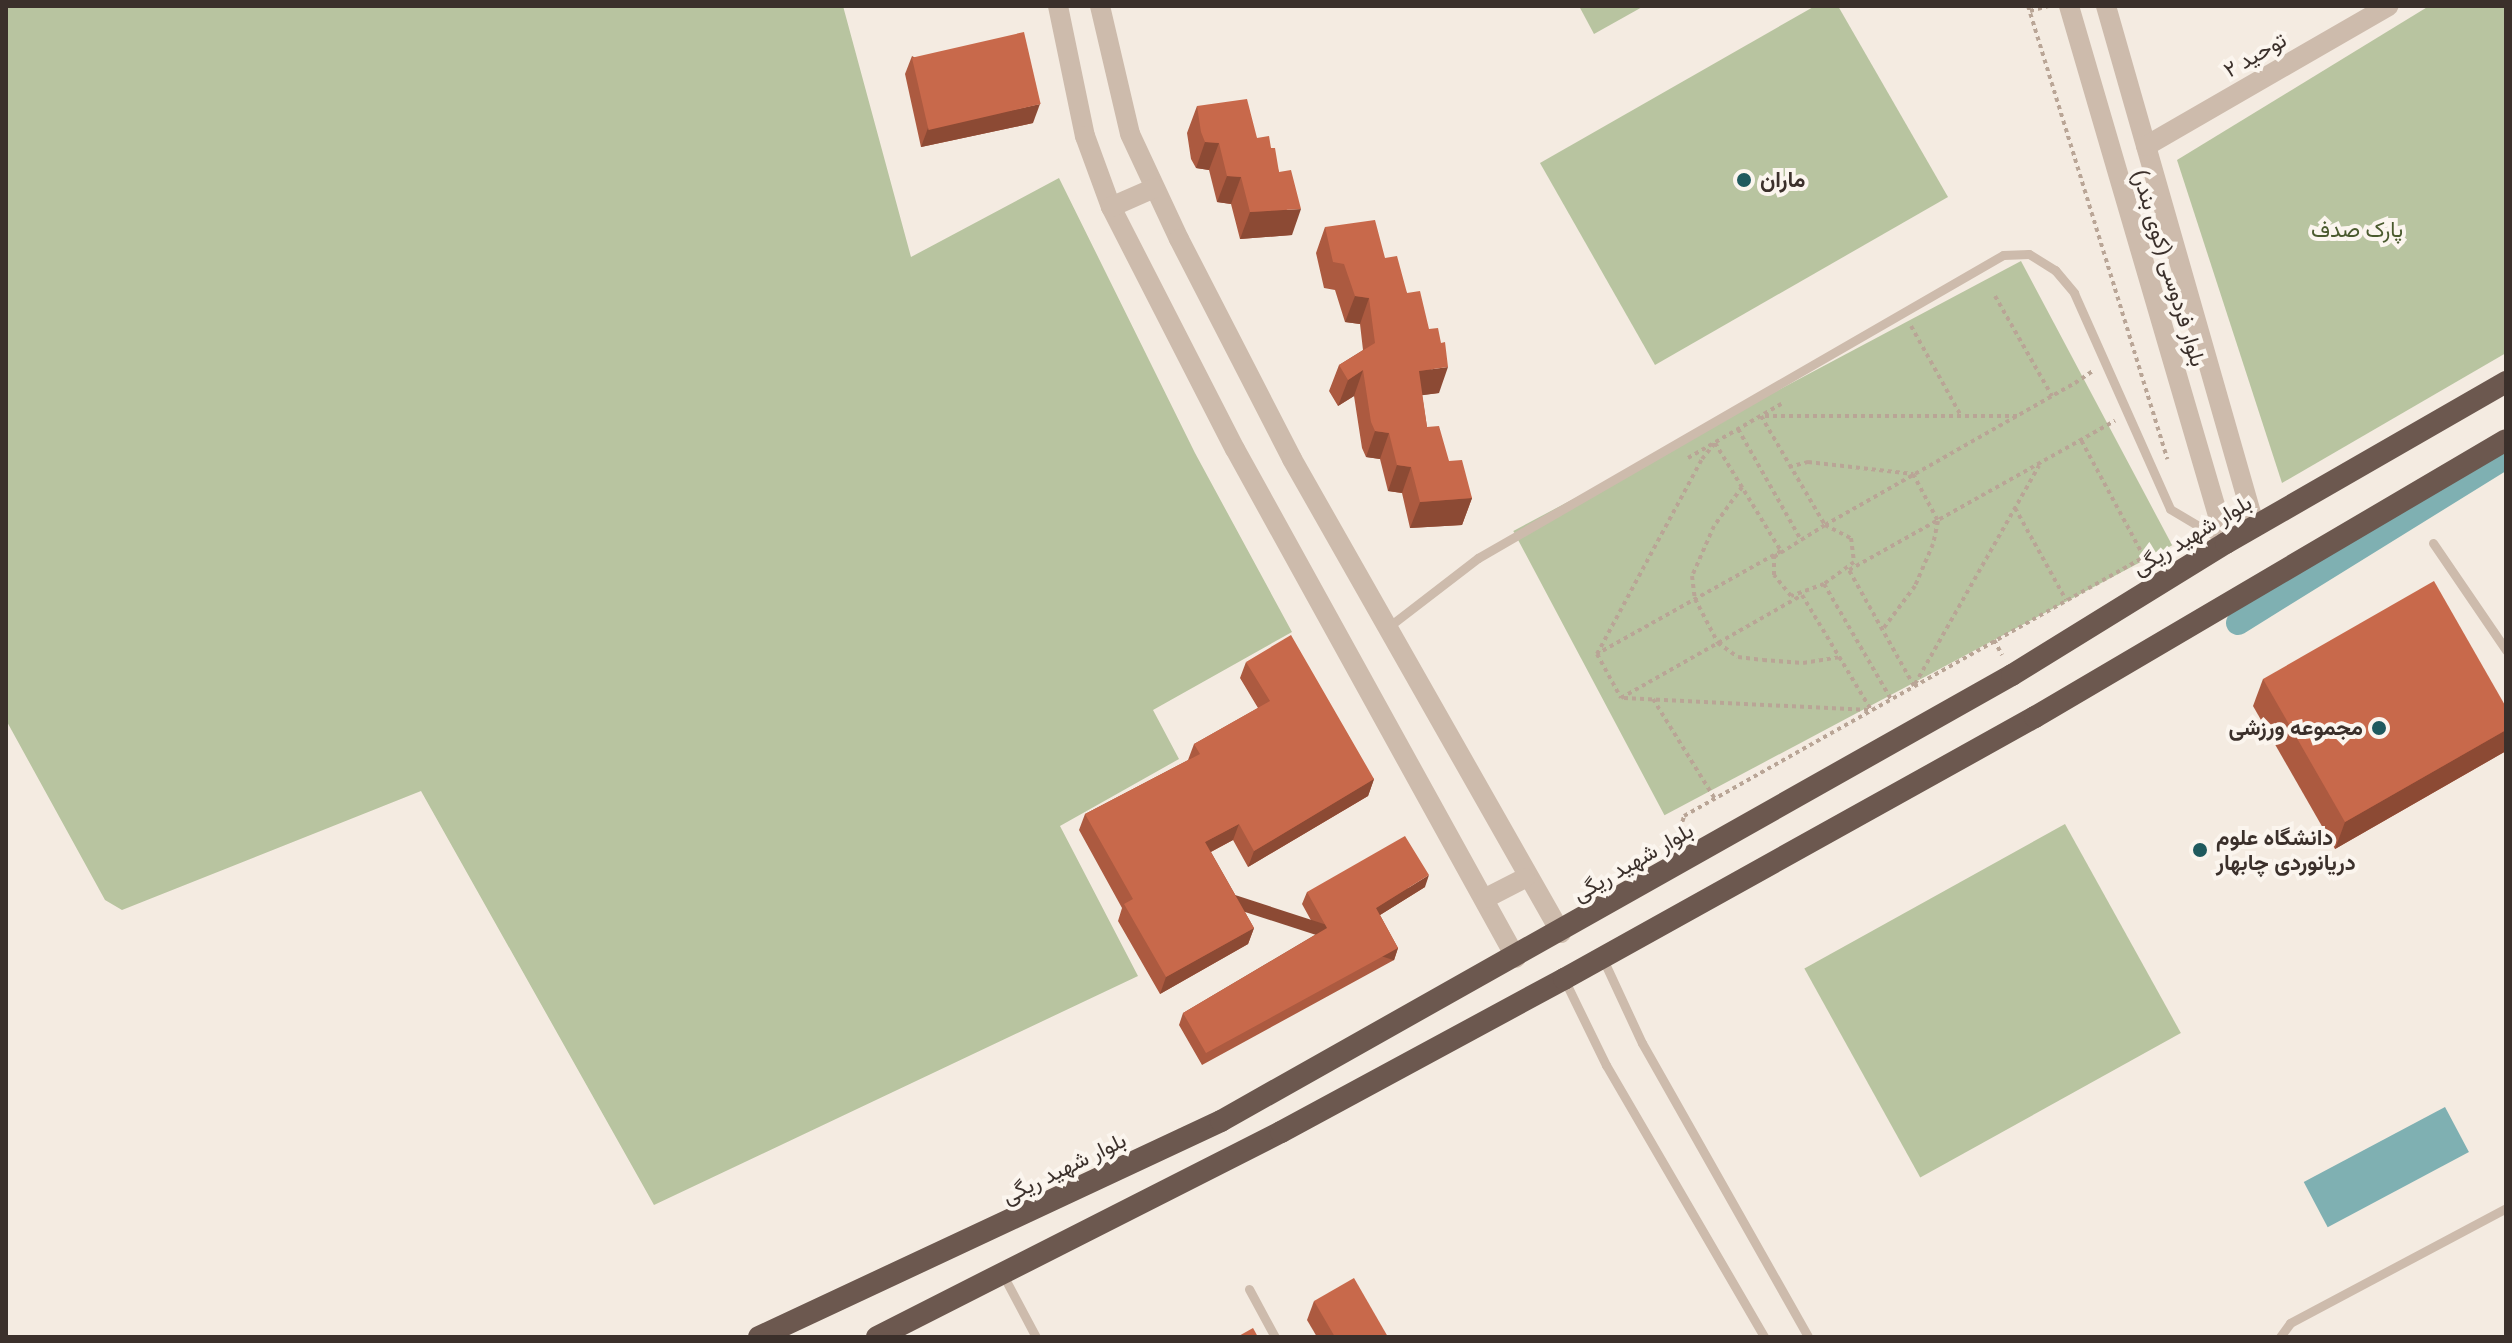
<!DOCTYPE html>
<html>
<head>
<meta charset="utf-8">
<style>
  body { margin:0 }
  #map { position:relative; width:2512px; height:1343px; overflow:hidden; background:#f4ebe1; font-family:Roboto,Vazirmatn,sans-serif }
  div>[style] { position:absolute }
  .green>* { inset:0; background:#b8c4a0; transform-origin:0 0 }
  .water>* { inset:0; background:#7fb0b2; transform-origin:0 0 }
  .canal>* { height:24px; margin:-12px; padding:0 12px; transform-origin:12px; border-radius:12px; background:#7fb0b2 }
  .path>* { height:4px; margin-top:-2px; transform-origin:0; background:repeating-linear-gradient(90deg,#b9a596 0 4px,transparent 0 8px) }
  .service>* { height:9px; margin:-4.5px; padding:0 4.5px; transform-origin:4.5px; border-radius:4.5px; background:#cdbbac }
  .tertiary>* { height:20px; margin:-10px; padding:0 10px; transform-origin:10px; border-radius:10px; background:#cdbbac }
  .trunk>* { height:22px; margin:-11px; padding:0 11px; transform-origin:11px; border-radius:11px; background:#6c584f }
  .wall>* { inset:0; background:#ac5a40 }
  .shaded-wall>* { inset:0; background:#8c4a34; transform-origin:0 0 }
  .building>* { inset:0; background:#c8694b; transform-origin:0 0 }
  .dots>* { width:22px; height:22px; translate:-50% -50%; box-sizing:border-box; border:4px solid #fbf5ee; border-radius:50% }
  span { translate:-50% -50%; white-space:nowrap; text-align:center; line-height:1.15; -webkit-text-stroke:8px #fbf5ee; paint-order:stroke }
  .street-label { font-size:22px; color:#3b302b }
  .poi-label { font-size:22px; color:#3b302b; font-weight:700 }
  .left { translate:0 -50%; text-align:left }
  .right { translate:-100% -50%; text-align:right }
  .park-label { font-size:22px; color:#4a5a2e }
  .frame { position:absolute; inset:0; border:8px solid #3b302b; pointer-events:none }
</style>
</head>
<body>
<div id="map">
  <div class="green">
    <div style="clip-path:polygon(6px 6px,843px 6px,911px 257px,1059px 178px,1195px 453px,1292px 632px,1153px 710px,1179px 759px,1060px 826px,1138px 976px,654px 1205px,421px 791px,122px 910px,105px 900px,6px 720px)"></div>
    <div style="clip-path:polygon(1579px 6px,1644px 6px,1594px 34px)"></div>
    <div style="clip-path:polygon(1815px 6px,1838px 6px,1948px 197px,1655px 365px,1540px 163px)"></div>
    <div style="clip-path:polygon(2429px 6px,2506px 6px,2506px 353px,2282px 483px,2177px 160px)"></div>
    <div style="left:2021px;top:261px;width:322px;height:575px;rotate:62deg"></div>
    <div style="left:2065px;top:824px;width:239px;height:298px;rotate:61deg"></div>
  </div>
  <div class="water">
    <div style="left:2445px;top:1107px;width:51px;height:160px;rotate:62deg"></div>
  </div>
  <div class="canal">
    <div style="left:2238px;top:623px;width:315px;rotate:-31.8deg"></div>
  </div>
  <div class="path">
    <div style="left:2028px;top:6px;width:474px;rotate:72.9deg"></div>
    <div style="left:2030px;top:11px;width:20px;rotate:-15deg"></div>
    <div style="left:1995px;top:296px;width:115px;rotate:60.3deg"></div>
    <div style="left:1911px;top:326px;width:103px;rotate:60.9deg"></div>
    <div style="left:2017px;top:416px;width:256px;rotate:180deg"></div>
    <div style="left:1761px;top:416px;width:126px;rotate:59.6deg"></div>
    <div style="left:1825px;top:525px;width:288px;rotate:-29.6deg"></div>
    <div style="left:2075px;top:383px;width:23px;rotate:-34deg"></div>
    <div style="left:1738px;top:429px;width:125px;rotate:60.4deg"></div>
    <div style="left:1715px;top:443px;width:127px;rotate:58.6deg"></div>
    <div style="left:1781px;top:551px;width:211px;rotate:150.8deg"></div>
    <div style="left:1597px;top:654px;width:221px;rotate:-61.7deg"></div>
    <div style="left:1702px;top:459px;width:21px;rotate:-51deg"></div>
    <div style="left:1688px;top:458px;width:108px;rotate:-30.1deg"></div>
    <div style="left:1789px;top:467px;width:20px;rotate:-15deg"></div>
    <div style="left:1808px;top:462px;width:106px;rotate:6.5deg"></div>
    <div style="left:1913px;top:474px;width:53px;rotate:62deg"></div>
    <div style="left:1938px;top:521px;width:24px;rotate:102deg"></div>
    <div style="left:1933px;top:544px;width:46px;rotate:113.2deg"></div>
    <div style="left:1915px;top:586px;width:54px;rotate:126.7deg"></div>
    <div style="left:1742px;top:487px;width:48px;rotate:125.7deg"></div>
    <div style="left:1714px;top:526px;width:55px;rotate:113.7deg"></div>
    <div style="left:1692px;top:576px;width:23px;rotate:83deg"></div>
    <div style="left:1695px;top:599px;width:50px;rotate:62.4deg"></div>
    <div style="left:1718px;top:643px;width:24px;rotate:35deg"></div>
    <div style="left:1738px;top:657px;width:25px;rotate:7deg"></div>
    <div style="left:1763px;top:660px;width:40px;rotate:4.3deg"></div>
    <div style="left:1803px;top:663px;width:36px;rotate:-9deg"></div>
    <div style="left:2015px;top:508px;width:105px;rotate:61deg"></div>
    <div style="left:1825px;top:525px;width:29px;rotate:27deg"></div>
    <div style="left:1851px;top:538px;width:24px;rotate:83deg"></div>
    <div style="left:1854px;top:562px;width:37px;rotate:144deg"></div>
    <div style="left:1824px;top:584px;width:35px;rotate:160deg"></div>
    <div style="left:1791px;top:596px;width:27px;rotate:-129deg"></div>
    <div style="left:1774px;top:575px;width:18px;rotate:-90deg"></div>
    <div style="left:1774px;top:557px;width:60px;rotate:-32.1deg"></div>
    <div style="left:1824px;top:584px;width:133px;rotate:59.8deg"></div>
    <div style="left:1994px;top:640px;width:17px;rotate:62deg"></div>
    <div style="left:1597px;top:654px;width:50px;rotate:61.4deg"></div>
    <div style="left:1915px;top:684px;width:251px;rotate:-60.4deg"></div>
    <div style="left:1914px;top:686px;width:133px;rotate:-119.3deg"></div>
    <div style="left:1849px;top:570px;width:305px;rotate:-29.3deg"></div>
    <div style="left:1621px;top:698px;width:208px;rotate:-29.6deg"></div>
    <div style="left:1802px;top:595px;width:134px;rotate:59deg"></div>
    <div style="left:1624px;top:698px;width:246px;rotate:2.8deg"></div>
    <div style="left:1653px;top:699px;width:118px;rotate:58.2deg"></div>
    <div style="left:1678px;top:837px;width:22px;rotate:-74deg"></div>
    <div style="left:1684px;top:816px;width:528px;rotate:-29.38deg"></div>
    <div style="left:2144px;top:557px;width:133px;rotate:-118.3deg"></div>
  </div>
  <div class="service">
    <div style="left:2433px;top:543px;width:130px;rotate:55.7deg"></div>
    <div style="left:1387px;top:628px;width:115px;rotate:-37.6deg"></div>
    <div style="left:1478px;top:558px;width:606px;rotate:-29.99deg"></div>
    <div style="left:2003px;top:255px;width:26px;rotate:-2deg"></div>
    <div style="left:2029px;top:254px;width:31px;rotate:32deg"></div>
    <div style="left:2055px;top:270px;width:30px;rotate:50deg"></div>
    <div style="left:2074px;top:293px;width:236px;rotate:66deg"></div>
    <div style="left:2170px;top:509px;width:61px;rotate:30.8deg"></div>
    <div style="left:1602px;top:957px;width:95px;rotate:65.1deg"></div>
    <div style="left:1642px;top:1043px;width:338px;rotate:60.5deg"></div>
    <div style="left:1564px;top:979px;width:96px;rotate:64deg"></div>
    <div style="left:1606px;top:1065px;width:315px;rotate:59.8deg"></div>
    <div style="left:1003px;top:1275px;width:70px;rotate:62deg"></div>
    <div style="left:1249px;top:1289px;width:55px;rotate:61.6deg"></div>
    <div style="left:2280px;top:1337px;width:17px;rotate:-54deg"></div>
    <div style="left:2290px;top:1323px;width:245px;rotate:-28deg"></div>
  </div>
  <div class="tertiary">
    <div style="left:1058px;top:6px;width:133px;rotate:78.3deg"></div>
    <div style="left:1085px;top:136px;width:76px;rotate:69.9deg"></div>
    <div style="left:1111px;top:207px;width:272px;rotate:62.9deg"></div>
    <div style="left:1235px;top:449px;width:581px;rotate:61.1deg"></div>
    <div style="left:1100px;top:6px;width:131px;rotate:76.8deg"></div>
    <div style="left:1130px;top:134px;width:116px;rotate:65deg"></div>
    <div style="left:1179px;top:239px;width:247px;rotate:62.8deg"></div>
    <div style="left:1292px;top:459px;width:545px;rotate:60.42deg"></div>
    <div style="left:2069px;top:6px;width:559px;rotate:73.7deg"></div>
    <div style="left:2106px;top:6px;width:542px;rotate:74.04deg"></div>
    <div style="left:2146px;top:146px;width:280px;rotate:-30deg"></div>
    <div style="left:1111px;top:207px;width:47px;rotate:-23.8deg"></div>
    <div style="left:1486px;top:898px;width:44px;rotate:-27.1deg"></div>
  </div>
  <div class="trunk">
    <div style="left:759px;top:1337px;width:510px;rotate:-25.06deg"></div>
    <div style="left:1221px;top:1121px;width:908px;rotate:-29.42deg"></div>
    <div style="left:2012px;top:675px;width:251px;rotate:-31.7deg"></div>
    <div style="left:2226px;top:543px;width:323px;rotate:-29.9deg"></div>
    <div style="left:877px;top:1337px;width:453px;rotate:-26.9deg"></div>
    <div style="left:1281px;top:1132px;width:322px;rotate:-28.4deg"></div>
    <div style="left:1564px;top:979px;width:539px;rotate:-29.09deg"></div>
    <div style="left:2035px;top:717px;width:546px;rotate:-30.46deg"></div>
  </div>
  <div class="wall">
    <div style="clip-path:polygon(912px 56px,1033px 123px,921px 147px,905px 74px)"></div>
    <div style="clip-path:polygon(1197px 106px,1257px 138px,1271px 148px,1279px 172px,1292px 235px,1240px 239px,1231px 204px,1217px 202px,1209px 170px,1196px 168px,1191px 159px,1187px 133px)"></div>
    <div style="clip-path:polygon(1325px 227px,1385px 258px,1407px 293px,1439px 393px,1422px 395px,1427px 427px,1472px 498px,1462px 525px,1410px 528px,1402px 493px,1388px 491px,1380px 459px,1366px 457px,1362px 448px,1354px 396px,1338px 406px,1329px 391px,1339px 365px,1363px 350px,1360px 324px,1345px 322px,1335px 290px,1324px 288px,1316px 253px)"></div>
    <div style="clip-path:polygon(1246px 662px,1374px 779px,1368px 796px,1248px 867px,1233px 840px,1211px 852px,1254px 928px,1248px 944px,1160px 994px,1118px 921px,1122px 908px,1079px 830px,1085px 814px,1188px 760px,1194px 744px,1258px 708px,1240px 678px)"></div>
    <div style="clip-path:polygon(2263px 679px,2506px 707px,2506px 751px,2335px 849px,2253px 706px)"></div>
    <div style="clip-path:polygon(1425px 887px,1380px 915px,1398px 948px,1394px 960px,1202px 1065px,1179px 1025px,1183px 1013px,1318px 933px,1302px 904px,1307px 892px)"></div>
    <div style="clip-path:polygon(1314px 1301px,1388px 1337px,1317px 1337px,1307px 1320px)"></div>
  </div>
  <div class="shaded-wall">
    <div style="clip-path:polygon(1040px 104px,1033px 123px,921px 147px,928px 128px)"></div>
    <div style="clip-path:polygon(1205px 142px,1219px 143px,1209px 170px,1196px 168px)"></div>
    <div style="clip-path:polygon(1227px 176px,1241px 177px,1231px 204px,1217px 202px)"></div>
    <div style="clip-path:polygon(1301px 209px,1292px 235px,1240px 239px,1250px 212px)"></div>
    <div style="clip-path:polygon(1355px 296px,1369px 298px,1360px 324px,1345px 322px)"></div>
    <div style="clip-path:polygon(1448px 367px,1439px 393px,1409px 397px,1419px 371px)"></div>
    <div style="clip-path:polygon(1363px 370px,1354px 396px,1338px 406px,1348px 380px)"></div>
    <div style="clip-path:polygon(1375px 431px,1389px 433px,1380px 459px,1366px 457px)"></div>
    <div style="clip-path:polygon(1397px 465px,1411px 467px,1402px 493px,1388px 491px)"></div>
    <div style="clip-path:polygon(1472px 498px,1462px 525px,1410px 528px,1420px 502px)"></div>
    <div style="clip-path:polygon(2506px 730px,2506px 751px,2335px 849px,2345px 822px)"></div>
    <div style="clip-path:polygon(1374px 779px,1368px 796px,1248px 867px,1254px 851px)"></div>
    <div style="clip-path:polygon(1239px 824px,1233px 840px,1199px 858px,1205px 842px)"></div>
    <div style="clip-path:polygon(1429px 875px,1425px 887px,1372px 920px,1376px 908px)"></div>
    <div style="clip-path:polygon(1254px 928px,1248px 944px,1160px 994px,1166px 977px)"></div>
    <div style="left:1398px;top:948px;width:13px;height:219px;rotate:108deg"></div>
  </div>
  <div class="building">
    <div style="left:1024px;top:32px;width:74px;height:115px;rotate:77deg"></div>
    <div style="clip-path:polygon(1247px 99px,1257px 138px,1269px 136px,1271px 148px,1275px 148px,1279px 172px,1291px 170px,1301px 209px,1250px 212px,1241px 177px,1227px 176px,1219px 143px,1205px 142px,1201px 132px,1197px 106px)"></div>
    <div style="clip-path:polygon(1375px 220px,1385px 258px,1397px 256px,1407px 293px,1420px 291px,1429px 329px,1438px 328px,1441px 343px,1445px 342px,1448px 367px,1419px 371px,1427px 427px,1439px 426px,1449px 461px,1462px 460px,1472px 498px,1420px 502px,1411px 467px,1397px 465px,1389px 433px,1375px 431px,1371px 422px,1363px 370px,1348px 380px,1339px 365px,1375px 343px,1369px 298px,1355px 296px,1344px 264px,1333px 262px,1325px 227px)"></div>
    <div style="clip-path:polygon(2434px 581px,2506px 707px,2506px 730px,2345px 822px,2263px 679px)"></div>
    <div style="clip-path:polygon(1291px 635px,1374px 779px,1254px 851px,1239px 824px,1205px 842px,1254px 928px,1166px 977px,1124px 904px,1133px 899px,1085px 814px,1200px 754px,1194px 744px,1270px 701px,1246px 662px)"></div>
    <div style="clip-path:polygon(1405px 836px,1429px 875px,1376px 908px,1398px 948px,1206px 1053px,1183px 1013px,1327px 928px,1307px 892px)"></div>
    <div style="clip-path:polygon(1354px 1278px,1388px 1337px,1335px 1337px,1314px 1301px)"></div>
    <div style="clip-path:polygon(1253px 1328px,1258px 1337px,1237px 1337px)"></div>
  </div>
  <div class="dots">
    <div style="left:1744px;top:180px;background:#1f5a5e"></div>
    <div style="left:2379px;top:728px;background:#1f5a5e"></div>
    <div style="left:2200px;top:850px;background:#1f5a5e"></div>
  </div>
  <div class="street-label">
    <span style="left:2255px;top:55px;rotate:-30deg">توحید ۲</span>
    <span style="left:2169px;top:268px;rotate:73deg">بلوار فردوسی (کوی بندر)</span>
    <span style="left:2192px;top:535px;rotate:-31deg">بلوار شهید ریگی</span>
    <span style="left:1633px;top:862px;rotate:-30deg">بلوار شهید ریگی</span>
    <span style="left:1064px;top:1168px;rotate:-26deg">بلوار شهید ریگی</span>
  </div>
  <div class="poi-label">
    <span class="left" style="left:1760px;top:180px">ماران</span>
    <span class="right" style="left:2363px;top:728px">مجموعه ورزشی</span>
    <span class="left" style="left:2216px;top:850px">دانشگاه علوم<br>دریانوردی چابهار</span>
  </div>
  <div class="park-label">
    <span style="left:2357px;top:230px">پارک صدف</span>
  </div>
  <div class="frame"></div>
</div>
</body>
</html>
